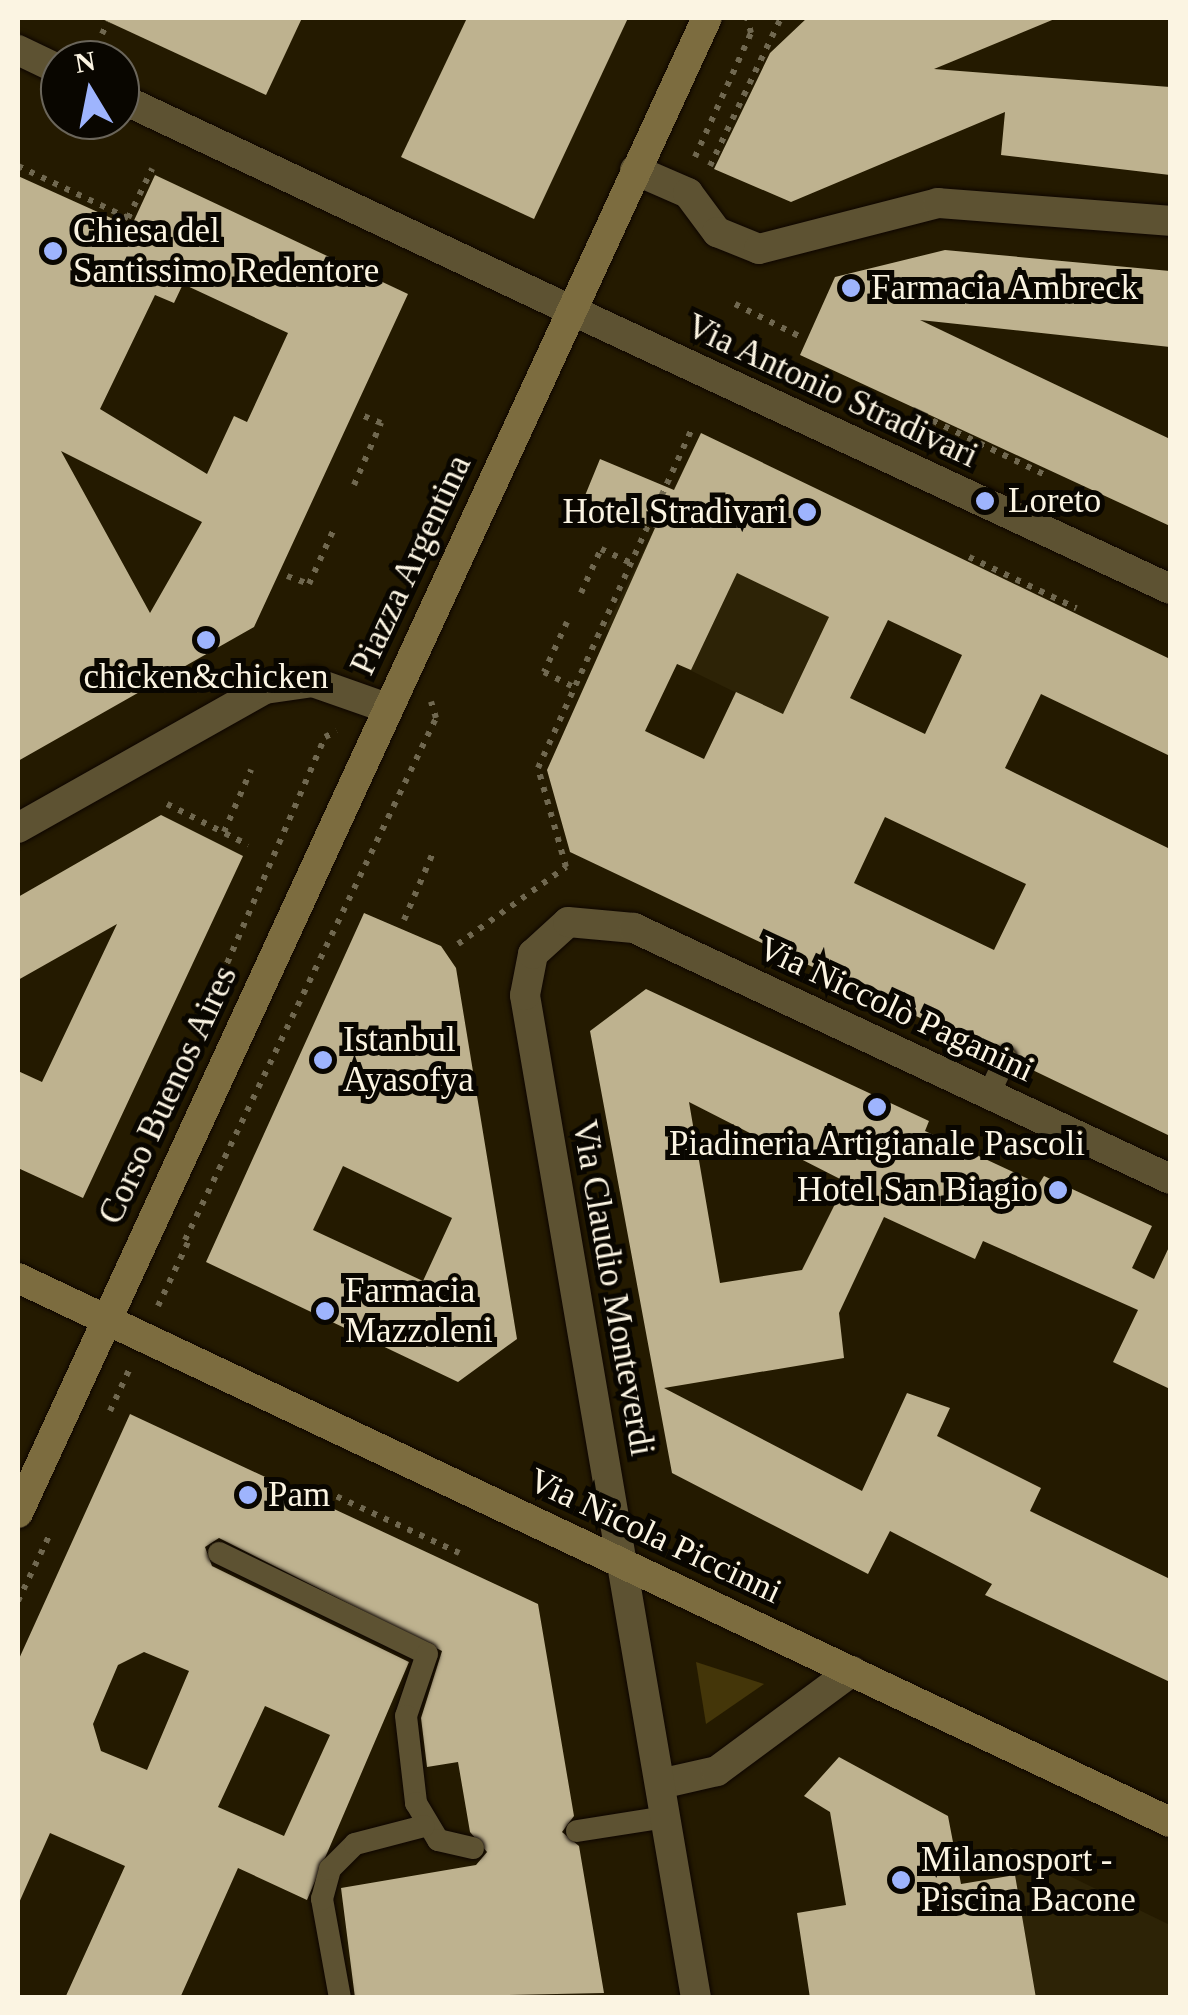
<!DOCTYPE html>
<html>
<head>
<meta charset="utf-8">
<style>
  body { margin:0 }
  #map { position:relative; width:1188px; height:2015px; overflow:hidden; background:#241a00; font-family:Georgia,serif }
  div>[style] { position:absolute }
  .built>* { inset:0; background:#2d2306; transform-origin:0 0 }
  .green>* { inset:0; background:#443609 }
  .building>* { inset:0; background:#beb28f }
  .path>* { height:6px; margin-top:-3px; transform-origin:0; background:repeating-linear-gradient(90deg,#706850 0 5px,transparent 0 13px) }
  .roads { filter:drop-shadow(0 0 2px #0d0500) drop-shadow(0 0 2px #0d0500) }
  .service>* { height:22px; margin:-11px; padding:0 11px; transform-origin:11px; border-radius:11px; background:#5d5232 }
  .minor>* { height:30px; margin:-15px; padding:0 15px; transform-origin:15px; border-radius:15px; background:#5d5232 }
  .tertiary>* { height:30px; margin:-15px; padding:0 15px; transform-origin:15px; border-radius:15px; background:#5d5232 }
  .secondary>* { height:30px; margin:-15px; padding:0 15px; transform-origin:15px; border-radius:15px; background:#7c6c3f }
  .dots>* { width:28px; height:28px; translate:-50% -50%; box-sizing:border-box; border:5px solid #090600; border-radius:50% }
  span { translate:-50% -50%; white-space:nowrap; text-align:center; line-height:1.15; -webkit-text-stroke:10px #090600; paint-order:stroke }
  .poi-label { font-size:35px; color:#fbf4e2 }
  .left { translate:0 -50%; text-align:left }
  .right { translate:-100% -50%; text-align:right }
  .street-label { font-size:35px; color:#fbf4e2 }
  .frame { position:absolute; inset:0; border:20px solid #fbf4e2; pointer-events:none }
  .north { position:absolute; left:40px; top:40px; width:100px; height:100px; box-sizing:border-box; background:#090600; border:2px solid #6a655a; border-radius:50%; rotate:350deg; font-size:28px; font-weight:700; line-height:40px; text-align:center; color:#fbf4e2 }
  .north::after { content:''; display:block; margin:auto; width:35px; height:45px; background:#9eb4fd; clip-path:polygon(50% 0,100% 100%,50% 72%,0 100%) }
</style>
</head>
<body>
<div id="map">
  <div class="built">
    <div style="left:701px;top:433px;width:250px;height:218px;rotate:26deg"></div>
    <div style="clip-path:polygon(1010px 1847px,1170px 1925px,1170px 1997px,1036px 1997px)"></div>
  </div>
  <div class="green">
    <div style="clip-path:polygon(696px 1662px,764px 1684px,706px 1724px)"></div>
  </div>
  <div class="building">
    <div style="clip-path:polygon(100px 18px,302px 18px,266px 95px)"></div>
    <div style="clip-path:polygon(467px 18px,628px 18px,534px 219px,401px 157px)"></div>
    <div style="clip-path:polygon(807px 18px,1057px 18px,934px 69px,1170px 87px,1170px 175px,1001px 155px,1005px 112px,791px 202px,714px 169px,770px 53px)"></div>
    <div style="clip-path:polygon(evenodd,155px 175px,408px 294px,254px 627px,18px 761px,18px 176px,131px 227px,155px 175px,183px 284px,288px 333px,247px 422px,234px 416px,207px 474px,100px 409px,155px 295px,174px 303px,183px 284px,155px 175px,61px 451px,202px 522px,150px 613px,61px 451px)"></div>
    <div style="clip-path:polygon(945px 250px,1170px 271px,1170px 347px,920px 320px,1170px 439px,1170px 526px,800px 355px,835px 277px)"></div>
    <div style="clip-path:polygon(evenodd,701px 433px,1170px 659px,1170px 756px,1041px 694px,1005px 768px,1170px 849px,1170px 1136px,1020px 1064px,1011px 1044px,992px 1052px,570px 852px,547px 770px,655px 528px,584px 498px,600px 459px,674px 490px,701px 433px,737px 573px,829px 617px,783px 714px,736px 692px,704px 759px,645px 731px,677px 664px,691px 670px,737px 573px,701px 433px,888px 620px,962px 655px,925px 734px,850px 698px,888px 620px,701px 433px,885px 817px,1026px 884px,994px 950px,854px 883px,885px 817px)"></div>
    <div style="clip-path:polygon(161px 815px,243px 856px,83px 1198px,18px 1168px,18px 1071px,42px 1082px,117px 924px,18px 980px,18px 897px)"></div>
    <div style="clip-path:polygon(evenodd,364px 913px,441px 946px,456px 968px,517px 1339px,458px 1382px,206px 1262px,364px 913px,343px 1166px,452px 1218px,423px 1281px,313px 1230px,343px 1166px)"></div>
    <div style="clip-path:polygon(evenodd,646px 989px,929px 1121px,925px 1131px,1039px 1184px,1044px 1176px,1152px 1226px,1132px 1268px,1154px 1279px,1170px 1245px,1170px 1389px,1113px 1362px,1138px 1310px,983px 1241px,975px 1259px,884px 1217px,839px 1313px,844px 1358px,664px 1388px,862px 1491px,907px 1393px,950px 1408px,937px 1436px,1041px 1488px,1030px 1511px,1170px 1579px,1170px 1682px,985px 1595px,992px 1584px,890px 1531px,868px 1574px,672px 1473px,590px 1031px,646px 989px,689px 1102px,846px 1182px,802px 1270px,720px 1283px,689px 1102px)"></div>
    <div style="clip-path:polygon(evenodd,130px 1414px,538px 1604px,574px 1816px,562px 1832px,579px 1846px,604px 1993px,355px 1998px,341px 1888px,476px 1865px,487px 1852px,470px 1832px,458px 1762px,427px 1767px,421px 1718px,442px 1651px,219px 1538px,205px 1547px,212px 1566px,409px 1662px,307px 1900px,238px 1868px,180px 1998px,65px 1998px,125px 1866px,50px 1833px,18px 1905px,18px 1661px,130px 1414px,144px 1652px,189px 1671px,147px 1770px,101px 1751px,93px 1724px,118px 1665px,144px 1652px,130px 1414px,265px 1706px,330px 1735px,284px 1836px,218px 1807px,265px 1706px)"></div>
    <div style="clip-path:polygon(839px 1757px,948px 1816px,961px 1884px,1015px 1875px,1036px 1998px,810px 1998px,797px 1913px,846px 1905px,830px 1812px,804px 1796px)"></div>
  </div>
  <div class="path">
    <div style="left:102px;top:34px;width:13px;rotate:-63deg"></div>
    <div style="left:695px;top:157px;width:136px;rotate:-65.7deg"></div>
    <div style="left:751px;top:33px;width:16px;rotate:-105deg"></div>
    <div style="left:18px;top:166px;width:122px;rotate:25.3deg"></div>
    <div style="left:128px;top:218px;width:55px;rotate:-63.9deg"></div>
    <div style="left:710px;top:166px;width:164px;rotate:-64.4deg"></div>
    <div style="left:735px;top:304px;width:76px;rotate:26.6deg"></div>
    <div style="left:921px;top:415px;width:142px;rotate:25.8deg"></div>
    <div style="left:354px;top:485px;width:68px;rotate:-66.5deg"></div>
    <div style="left:381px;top:423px;width:22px;rotate:-158deg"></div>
    <div style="left:969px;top:557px;width:119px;rotate:25.5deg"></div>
    <div style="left:287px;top:576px;width:23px;rotate:20deg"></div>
    <div style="left:309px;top:584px;width:60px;rotate:-65.6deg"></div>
    <div style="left:581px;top:593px;width:48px;rotate:-65.6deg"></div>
    <div style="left:601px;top:549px;width:33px;rotate:25deg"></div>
    <div style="left:567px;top:622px;width:55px;rotate:114.7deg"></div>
    <div style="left:544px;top:672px;width:34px;rotate:27deg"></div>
    <div style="left:167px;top:804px;width:91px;rotate:26.8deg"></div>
    <div style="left:224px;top:832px;width:68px;rotate:-66.5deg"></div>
    <div style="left:404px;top:920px;width:71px;rotate:-66.7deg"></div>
    <div style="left:458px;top:944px;width:133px;rotate:-35.5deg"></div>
    <div style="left:566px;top:867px;width:103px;rotate:-105.8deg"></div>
    <div style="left:538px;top:768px;width:375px;rotate:-65.6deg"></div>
    <div style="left:222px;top:975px;width:259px;rotate:-66.6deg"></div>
    <div style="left:325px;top:737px;width:13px;rotate:-27deg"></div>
    <div style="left:185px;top:1240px;width:579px;rotate:-64.32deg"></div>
    <div style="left:436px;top:718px;width:17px;rotate:-107deg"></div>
    <div style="left:158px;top:1306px;width:75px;rotate:-64.8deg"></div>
    <div style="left:110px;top:1411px;width:47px;rotate:-65.1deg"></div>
    <div style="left:325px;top:1491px;width:148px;rotate:24.8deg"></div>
    <div style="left:18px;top:1601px;width:74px;rotate:-64.5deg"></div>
  </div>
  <div class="roads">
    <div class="service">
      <div style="left:989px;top:1094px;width:40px;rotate:-65deg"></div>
      <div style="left:219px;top:1553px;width:231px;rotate:25.9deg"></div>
      <div style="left:427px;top:1654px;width:65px;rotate:108.7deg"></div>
      <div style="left:406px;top:1716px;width:88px;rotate:83.4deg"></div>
      <div style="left:416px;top:1803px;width:43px;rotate:59.3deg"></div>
      <div style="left:438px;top:1840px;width:36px;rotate:13deg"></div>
      <div style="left:577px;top:1831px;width:89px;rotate:-9deg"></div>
      <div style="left:340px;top:1998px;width:101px;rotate:-100.3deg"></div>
      <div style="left:322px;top:1899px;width:31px;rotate:-75deg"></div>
      <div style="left:330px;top:1869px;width:35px;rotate:-45deg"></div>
      <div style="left:355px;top:1844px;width:71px;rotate:-14.6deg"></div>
    </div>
    <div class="minor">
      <div style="left:18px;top:50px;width:47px;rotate:25.5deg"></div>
      <div style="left:120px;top:98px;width:498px;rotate:25.2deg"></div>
      <div style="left:635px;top:170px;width:58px;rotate:23.5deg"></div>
      <div style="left:688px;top:193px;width:49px;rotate:53.4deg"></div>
      <div style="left:717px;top:232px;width:45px;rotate:22deg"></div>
      <div style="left:759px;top:249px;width:185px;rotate:-14.4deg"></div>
      <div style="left:938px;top:203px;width:233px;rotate:4.4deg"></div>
      <div style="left:18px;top:828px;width:283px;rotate:-29.4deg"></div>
      <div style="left:265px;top:689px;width:49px;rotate:-8.3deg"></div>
      <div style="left:313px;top:682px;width:78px;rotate:19.4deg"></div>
      <div style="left:660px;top:1784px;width:58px;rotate:-12.8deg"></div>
      <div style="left:717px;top:1771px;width:168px;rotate:-36.5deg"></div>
      <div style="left:696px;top:1998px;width:1017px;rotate:-99.68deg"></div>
      <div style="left:525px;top:995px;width:42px;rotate:-79deg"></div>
      <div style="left:533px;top:954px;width:47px;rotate:-42.4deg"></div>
      <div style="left:568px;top:922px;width:66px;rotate:5.2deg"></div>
      <div style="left:634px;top:928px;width:592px;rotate:25.09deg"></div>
    </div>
    <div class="tertiary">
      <div style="left:571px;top:310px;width:661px;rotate:24.97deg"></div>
    </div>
    <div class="secondary">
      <div style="left:18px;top:1278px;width:1274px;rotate:25.28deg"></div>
      <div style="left:18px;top:1513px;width:1646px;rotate:-65.26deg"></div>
    </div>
  </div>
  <div class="dots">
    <div style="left:53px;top:251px;background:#9eb4fd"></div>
    <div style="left:851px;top:288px;background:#9eb4fd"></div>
    <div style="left:985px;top:501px;background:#9eb4fd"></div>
    <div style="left:807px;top:512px;background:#9eb4fd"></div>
    <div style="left:206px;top:640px;background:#9eb4fd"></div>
    <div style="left:323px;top:1060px;background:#9eb4fd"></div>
    <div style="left:877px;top:1107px;background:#9eb4fd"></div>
    <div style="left:1058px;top:1190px;background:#9eb4fd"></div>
    <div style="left:325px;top:1311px;background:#9eb4fd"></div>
    <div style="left:248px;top:1495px;background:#9eb4fd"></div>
    <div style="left:901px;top:1880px;background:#9eb4fd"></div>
  </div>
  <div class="poi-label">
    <span class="left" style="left:73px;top:251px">Chiesa del<br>Santissimo Redentore</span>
    <span class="left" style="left:871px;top:288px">Farmacia Ambreck</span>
    <span class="left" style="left:1008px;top:501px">Loreto</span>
    <span class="right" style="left:787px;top:512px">Hotel Stradivari</span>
    <span style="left:206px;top:677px">chicken&amp;chicken</span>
    <span class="left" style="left:343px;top:1060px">Istanbul<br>Ayasofya</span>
    <span style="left:877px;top:1144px">Piadineria Artigianale Pascoli</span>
    <span class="right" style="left:1038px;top:1190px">Hotel San Biagio</span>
    <span class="left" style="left:345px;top:1311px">Farmacia<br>Mazzoleni</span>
    <span class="left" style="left:268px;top:1495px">Pam</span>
    <span class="left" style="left:921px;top:1880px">Milanosport -<br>Piscina Bacone</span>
  </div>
  <div class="street-label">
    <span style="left:832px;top:391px;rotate:25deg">Via Antonio Stradivari</span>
    <span style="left:411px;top:565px;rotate:-65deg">Piazza Argentina</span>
    <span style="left:896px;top:1009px;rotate:25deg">Via Niccolò Paganini</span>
    <span style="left:168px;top:1095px;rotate:-65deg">Corso Buenos Aires</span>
    <span style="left:613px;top:1288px;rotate:80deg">Via Claudio Monteverdi</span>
    <span style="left:655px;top:1536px;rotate:25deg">Via Nicola Piccinni</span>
  </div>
  <div class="frame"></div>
  <div class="north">N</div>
</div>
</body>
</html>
